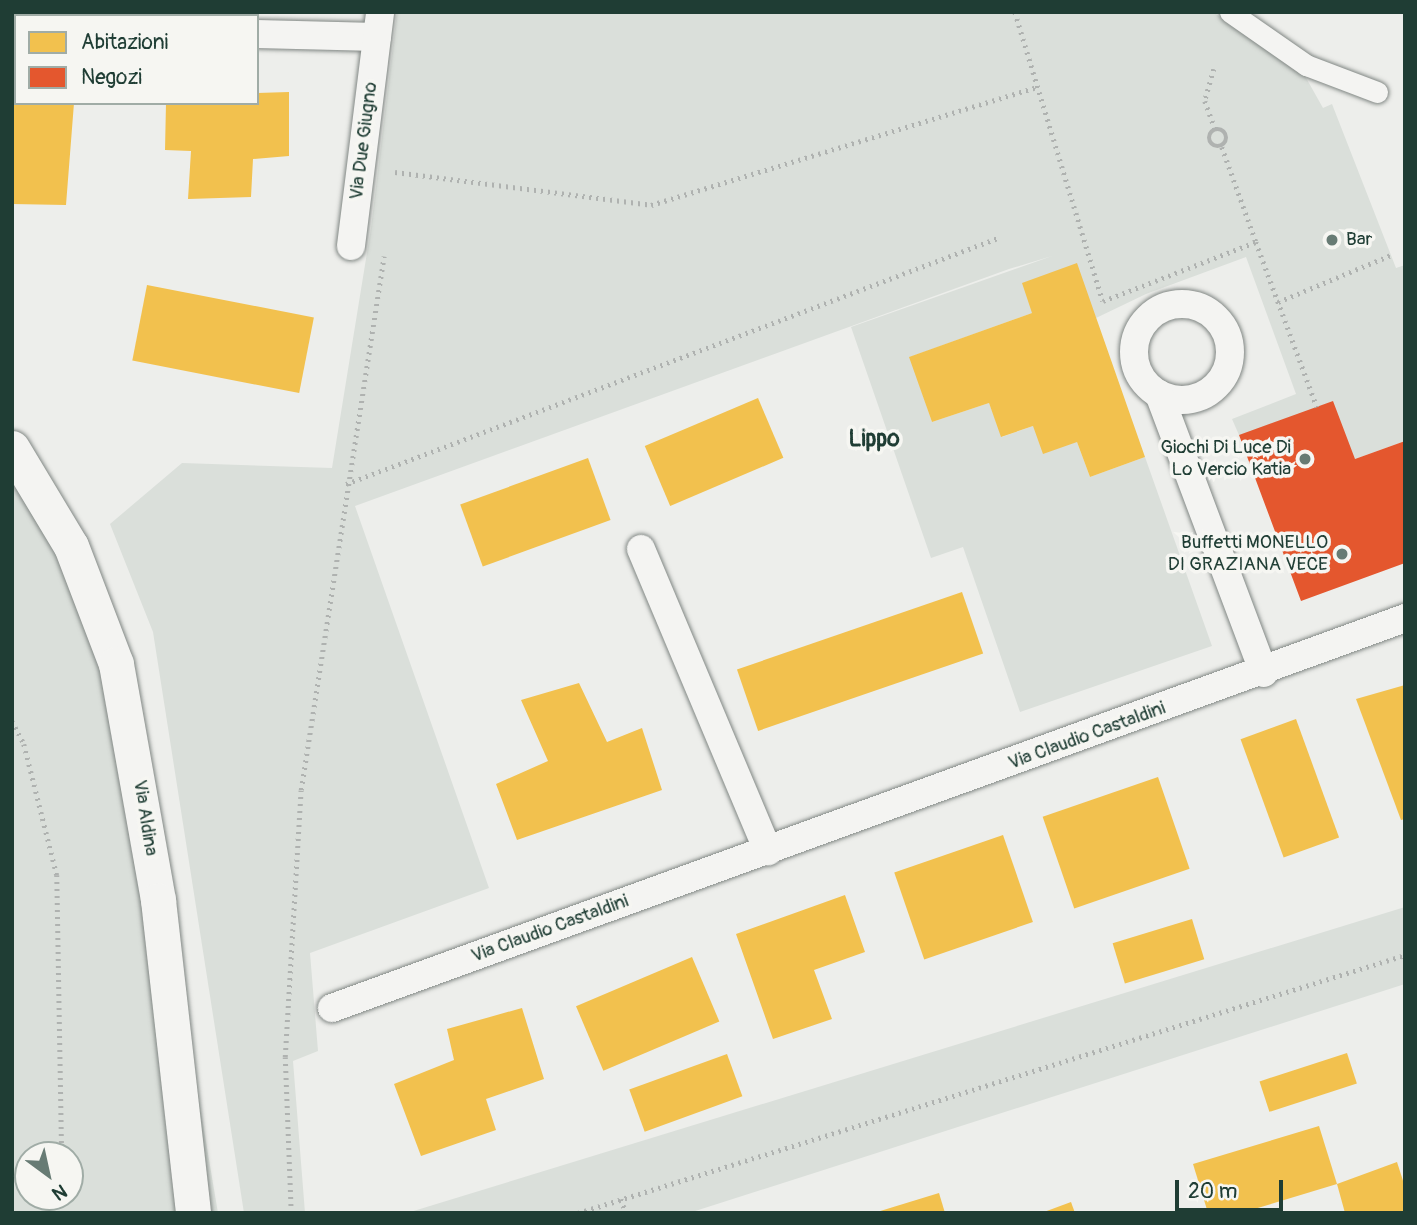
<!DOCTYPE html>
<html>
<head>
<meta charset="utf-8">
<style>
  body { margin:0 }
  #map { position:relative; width:1417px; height:1225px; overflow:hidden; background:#edeeeb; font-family:Pangolin,sans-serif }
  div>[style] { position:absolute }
  .green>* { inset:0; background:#dadfda }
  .homes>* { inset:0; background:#f2c14e; transform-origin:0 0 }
  .shops>* { inset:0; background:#e4572e }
  .path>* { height:4.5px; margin-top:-2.25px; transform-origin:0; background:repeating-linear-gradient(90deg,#afb2b0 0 2px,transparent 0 7px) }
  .path>.ring { margin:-2.25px; padding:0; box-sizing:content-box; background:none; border:4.5px solid #afb2b0; border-radius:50% }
  .roads { filter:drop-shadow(0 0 2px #818784) drop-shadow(0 0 2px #818784) }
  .pedestrian>* { height:21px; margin:-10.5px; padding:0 10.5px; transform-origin:10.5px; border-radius:10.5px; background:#f4f4f2 }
  .minor>* { height:28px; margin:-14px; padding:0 14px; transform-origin:14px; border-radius:14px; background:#f4f4f2 }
  .minor>.ring { margin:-14px; padding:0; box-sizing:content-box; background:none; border:28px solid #f4f4f2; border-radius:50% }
  .tertiary>* { height:35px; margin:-17.5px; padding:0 17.5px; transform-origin:17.5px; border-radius:17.5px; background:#f4f4f2 }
  .dots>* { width:19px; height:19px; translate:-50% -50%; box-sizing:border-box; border:4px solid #f6f6f2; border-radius:50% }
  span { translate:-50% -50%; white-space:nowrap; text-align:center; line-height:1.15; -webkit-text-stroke:7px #f6f6f2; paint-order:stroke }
  .street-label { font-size:19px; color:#1f3d34 }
  .poi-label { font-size:19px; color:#1f3d34 }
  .left { translate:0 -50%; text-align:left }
  .right { translate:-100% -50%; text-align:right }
  .quarter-label { font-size:23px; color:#1f3d34; font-weight:700 }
  .frame { position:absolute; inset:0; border:14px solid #1f3d34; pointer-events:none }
  .legend { position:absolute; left:14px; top:14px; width:245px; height:91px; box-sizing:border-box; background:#f6f6f2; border:2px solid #a0aca6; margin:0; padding:9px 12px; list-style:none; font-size:21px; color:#1f3d34 }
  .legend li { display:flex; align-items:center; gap:14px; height:35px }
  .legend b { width:35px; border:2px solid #a0aca6 }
  .north { position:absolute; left:14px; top:1141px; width:70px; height:70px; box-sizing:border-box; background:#f6f6f2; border:2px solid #a0aca6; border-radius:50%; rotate:147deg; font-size:19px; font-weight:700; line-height:28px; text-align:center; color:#1f3d34 }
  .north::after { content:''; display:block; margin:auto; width:24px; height:32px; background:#677b74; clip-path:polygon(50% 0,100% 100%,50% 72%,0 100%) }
  .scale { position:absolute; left:1175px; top:1180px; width:108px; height:32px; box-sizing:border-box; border:4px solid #1f3d34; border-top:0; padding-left:9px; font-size:21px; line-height:24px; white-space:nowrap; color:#1f3d34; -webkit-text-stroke:5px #f6f6f2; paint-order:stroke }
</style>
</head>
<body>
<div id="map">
  <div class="green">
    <div style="clip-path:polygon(397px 12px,1213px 12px,1305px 76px,1323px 108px,1332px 104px,1396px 268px,1405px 265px,1405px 441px,1355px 459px,1239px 435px,1232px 419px,1296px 394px,1246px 257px,1146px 294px,1096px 318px,1075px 265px,1032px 313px,910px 357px,932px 422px,989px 403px,1002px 437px,1033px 426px,1077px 442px,1090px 477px,1145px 457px,1212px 646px,1020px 712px,963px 547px,931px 558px,851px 327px,1052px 256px,1009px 269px,355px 506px,489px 888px,310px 953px,318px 1051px,293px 1061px,305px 1213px,244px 1213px,153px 632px,110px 524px,182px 463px,332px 468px,371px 228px)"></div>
    <div style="clip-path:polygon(evenodd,12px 432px,143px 767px,218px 1213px,12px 1213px,12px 432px,28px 1155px,70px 1155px,70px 1197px,28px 1197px,28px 1155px)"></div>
    <div style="clip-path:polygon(1405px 907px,1405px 984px,689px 1213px,407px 1213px)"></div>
  </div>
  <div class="homes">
    <div style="clip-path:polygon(12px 74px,16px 103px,74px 103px,66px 205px,12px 204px)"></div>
    <div style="clip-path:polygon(289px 92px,289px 156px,253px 159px,251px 197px,188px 199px,191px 151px,165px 150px,166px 103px,257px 103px,257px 93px)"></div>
    <div style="clip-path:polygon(1077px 263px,1145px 457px,1090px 477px,1077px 442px,1043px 454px,1033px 426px,1001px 437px,989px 403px,932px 422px,909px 357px,1032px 313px,1022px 283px)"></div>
    <div style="left:147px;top:285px;width:170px;height:77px;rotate:11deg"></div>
    <div style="left:758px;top:398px;width:65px;height:123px;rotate:67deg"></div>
    <div style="left:588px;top:458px;width:66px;height:136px;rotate:70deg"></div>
    <div style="left:962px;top:592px;width:65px;height:238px;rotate:71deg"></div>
    <div style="clip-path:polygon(579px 683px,607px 742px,642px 728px,662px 790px,517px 840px,496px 784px,548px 761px,521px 700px)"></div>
    <div style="clip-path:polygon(1405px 685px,1405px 819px,1401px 820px,1356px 699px)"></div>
    <div style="left:1296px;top:719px;width:126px;height:59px;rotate:70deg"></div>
    <div style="left:1158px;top:777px;width:97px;height:122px;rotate:71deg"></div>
    <div style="left:1003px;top:835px;width:92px;height:115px;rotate:71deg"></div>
    <div style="clip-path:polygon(845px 895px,865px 952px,814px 970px,832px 1019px,773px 1039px,736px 934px)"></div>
    <div style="left:1192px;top:919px;width:42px;height:83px;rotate:73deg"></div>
    <div style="left:692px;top:957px;width:70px;height:126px;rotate:67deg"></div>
    <div style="clip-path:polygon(522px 1008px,544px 1079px,486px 1099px,496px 1130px,421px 1156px,394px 1084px,454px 1060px,447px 1029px)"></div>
    <div style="left:1347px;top:1053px;width:32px;height:92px;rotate:72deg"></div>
    <div style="left:727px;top:1054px;width:45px;height:104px;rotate:70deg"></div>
    <div style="clip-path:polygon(1319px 1126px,1337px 1184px,1241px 1213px,1208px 1213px,1193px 1164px)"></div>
    <div style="clip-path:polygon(1397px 1162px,1405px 1187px,1405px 1213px,1345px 1213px,1337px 1184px)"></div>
    <div style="clip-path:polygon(939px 1193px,945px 1213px,877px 1213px,877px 1212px)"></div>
    <div style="clip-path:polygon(1071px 1202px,1075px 1213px,1044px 1213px,1044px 1212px)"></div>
  </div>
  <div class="shops">
    <div style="clip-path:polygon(1333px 401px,1355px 459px,1405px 441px,1405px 563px,1301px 601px,1239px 435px)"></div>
  </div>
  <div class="path">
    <div style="left:1015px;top:12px;width:302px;rotate:73.1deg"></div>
    <div style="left:1103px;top:301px;width:164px;rotate:-21.1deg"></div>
    <div style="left:1256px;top:242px;width:176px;rotate:69.7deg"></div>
    <div style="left:1214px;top:69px;width:33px;rotate:106deg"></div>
    <div style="left:1205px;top:101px;width:30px;rotate:70deg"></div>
    <div class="ring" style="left:1209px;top:129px;width:13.5px;height:13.5px"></div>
    <div style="left:1222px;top:147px;width:101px;rotate:70.3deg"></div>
    <div style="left:395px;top:172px;width:258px;rotate:7.3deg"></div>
    <div style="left:651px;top:205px;width:405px;rotate:-17deg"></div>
    <div style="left:1278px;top:302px;width:122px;rotate:-22.6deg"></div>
    <div style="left:346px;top:484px;width:697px;rotate:-20.67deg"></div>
    <div style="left:12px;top:721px;width:26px;rotate:62deg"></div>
    <div style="left:24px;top:744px;width:135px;rotate:75.9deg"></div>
    <div style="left:57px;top:875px;width:280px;rotate:89deg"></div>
    <div style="left:621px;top:1199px;width:15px;rotate:70deg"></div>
    <div style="left:58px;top:1213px;width:16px;rotate:-86deg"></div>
    <div style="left:291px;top:1213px;width:156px;rotate:-92.2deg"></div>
    <div style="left:285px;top:1057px;width:267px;rotate:-86.6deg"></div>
    <div style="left:301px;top:790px;width:540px;rotate:-81.17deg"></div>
    <div style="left:578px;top:1213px;width:866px;rotate:-17.33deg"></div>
  </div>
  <div class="roads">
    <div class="pedestrian">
      <div style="left:1230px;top:12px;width:93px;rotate:34.9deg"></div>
      <div style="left:1306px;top:65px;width:76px;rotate:20.8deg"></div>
    </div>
    <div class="minor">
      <div style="left:12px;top:28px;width:4px"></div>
      <div style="left:257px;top:34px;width:120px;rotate:1.4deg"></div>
      <div style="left:351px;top:246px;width:236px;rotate:-82.9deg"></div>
      <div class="ring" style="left:1134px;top:304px;width:68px;height:68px"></div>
      <div style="left:1159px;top:394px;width:298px;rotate:69.4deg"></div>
      <div style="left:641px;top:549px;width:328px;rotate:67.2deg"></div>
      <div style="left:332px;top:1008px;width:1142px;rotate:-19.97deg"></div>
    </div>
    <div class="tertiary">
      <div style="left:12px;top:448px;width:114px;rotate:59deg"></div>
      <div style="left:71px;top:546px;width:126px;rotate:69.1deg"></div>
      <div style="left:116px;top:664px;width:240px;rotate:79.9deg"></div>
      <div style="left:158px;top:900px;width:315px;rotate:83.6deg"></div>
    </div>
  </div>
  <div class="dots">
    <div style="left:1332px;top:240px;background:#677b74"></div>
    <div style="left:1305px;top:459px;background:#677b74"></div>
    <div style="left:1342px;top:554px;background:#677b74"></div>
  </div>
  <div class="street-label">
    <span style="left:364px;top:141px;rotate:-83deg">Via Due Giugno</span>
    <span style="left:1087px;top:736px;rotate:-20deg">Via Claudio Castaldini</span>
    <span style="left:145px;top:818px;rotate:81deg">Via Aldina</span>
    <span style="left:550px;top:929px;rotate:-20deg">Via Claudio Castaldini</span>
  </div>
  <div class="poi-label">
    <span class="left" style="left:1346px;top:240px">Bar</span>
    <span class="right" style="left:1291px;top:459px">Giochi Di Luce Di<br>Lo Vercio Katia</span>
    <span class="right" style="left:1328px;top:554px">Buffetti MONELLO<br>DI GRAZIANA VECE</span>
  </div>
  <div class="quarter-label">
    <span style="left:874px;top:439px">Lippo</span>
  </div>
  <div class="frame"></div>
  <ul class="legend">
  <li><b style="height:19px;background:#f2c14e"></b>Abitazioni</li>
  <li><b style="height:19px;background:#e4572e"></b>Negozi</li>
  </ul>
  <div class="north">N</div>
  <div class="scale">20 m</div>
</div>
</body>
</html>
